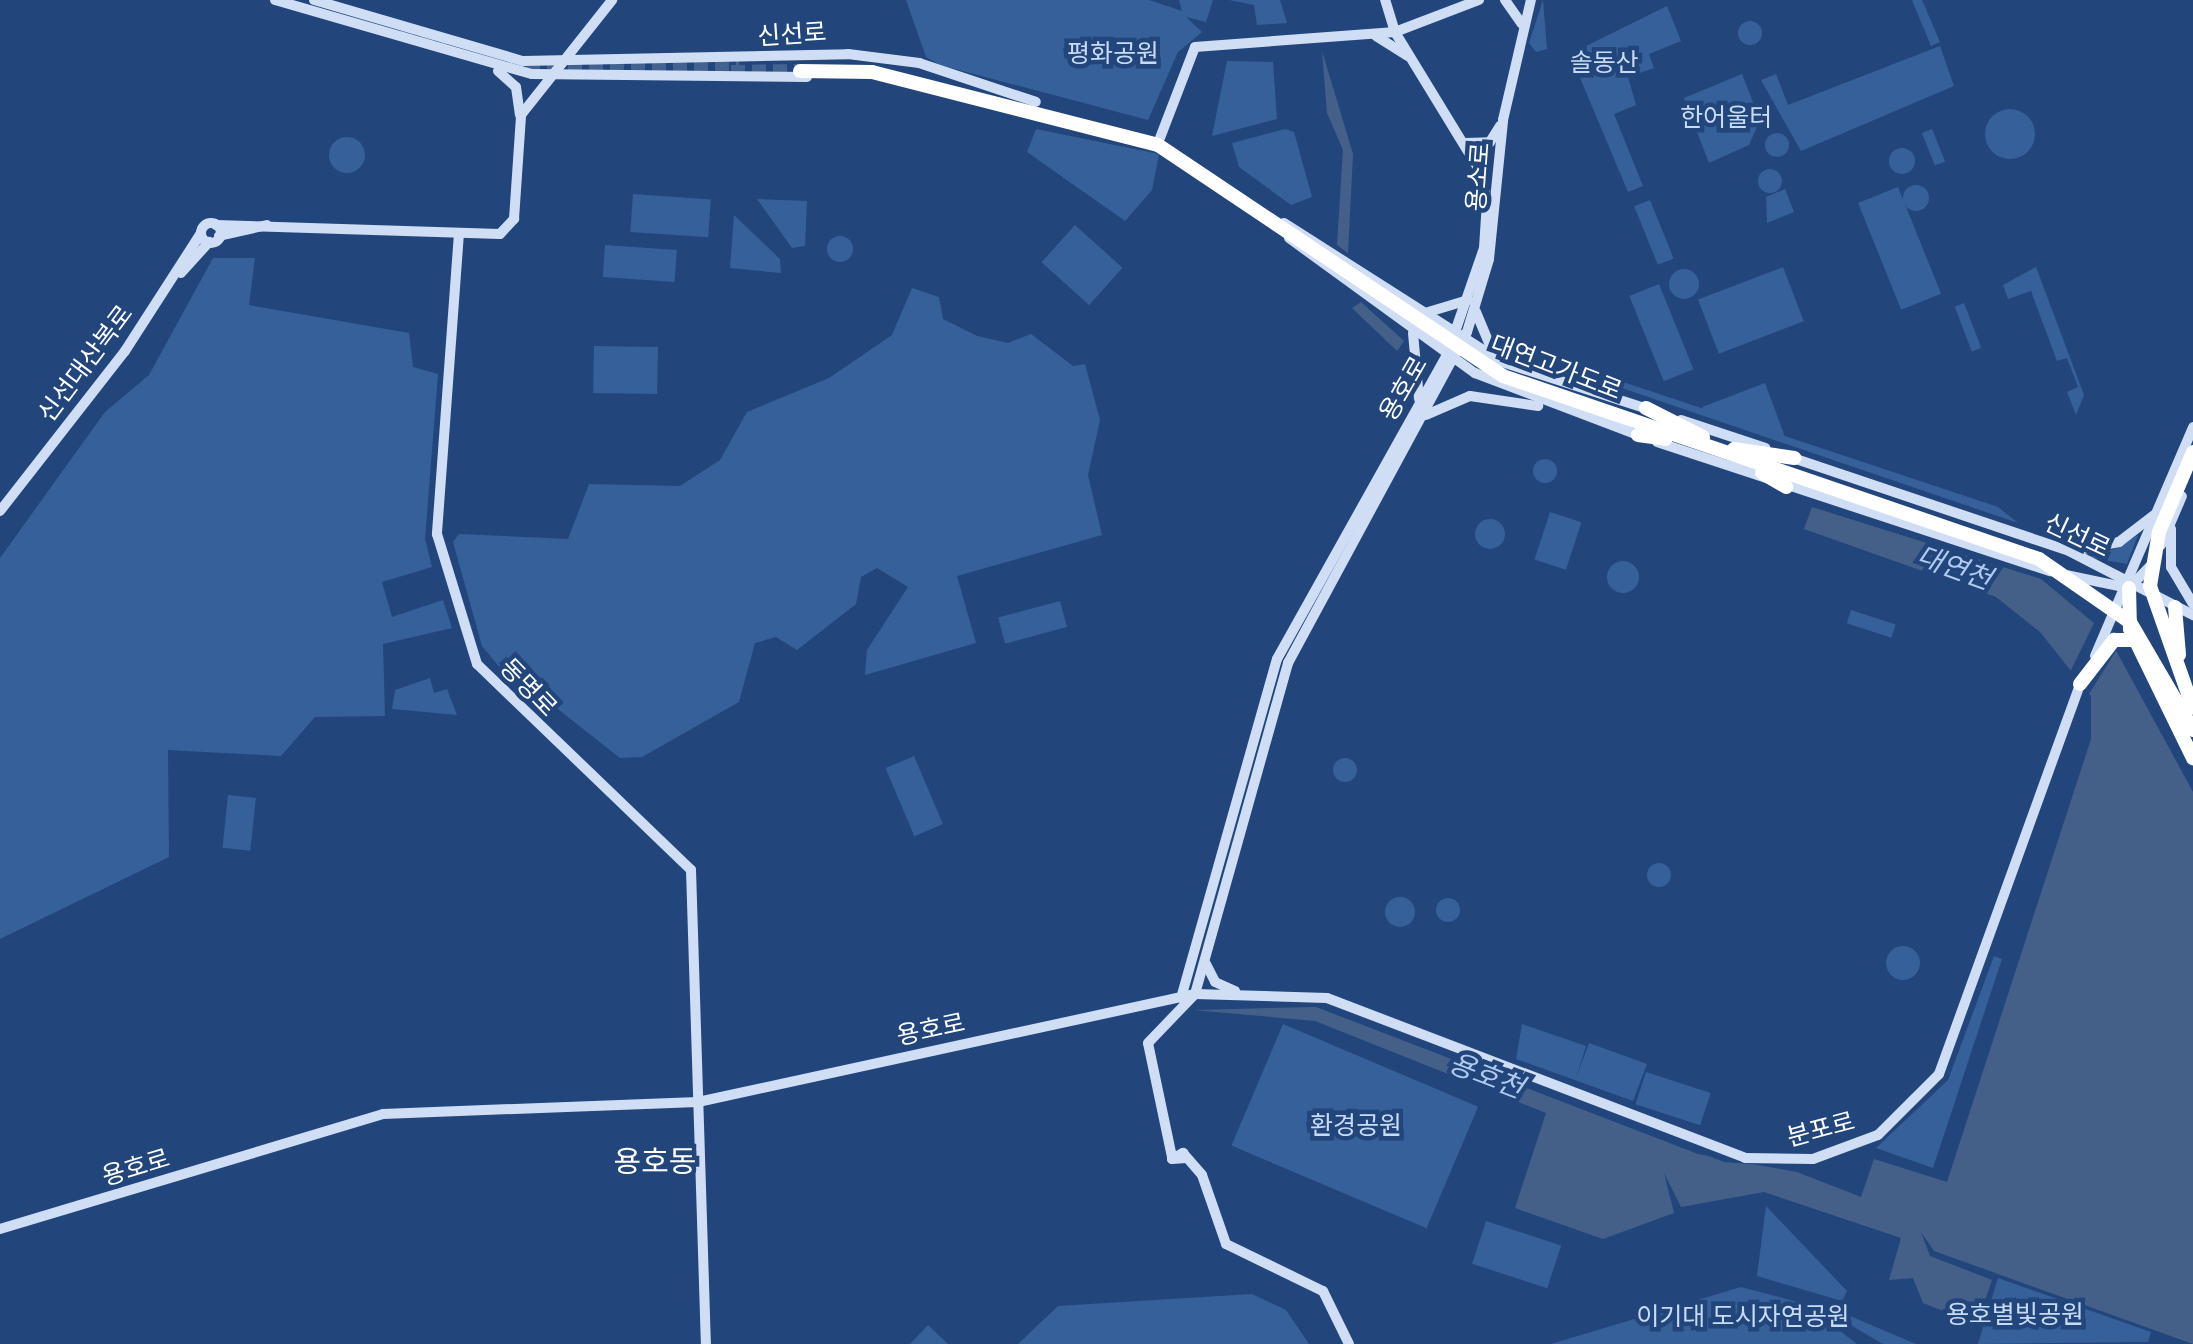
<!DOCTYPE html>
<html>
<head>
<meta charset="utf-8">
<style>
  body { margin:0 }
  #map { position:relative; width:2193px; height:1344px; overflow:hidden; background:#22467c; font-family:Poppins,"Noto Sans KR",sans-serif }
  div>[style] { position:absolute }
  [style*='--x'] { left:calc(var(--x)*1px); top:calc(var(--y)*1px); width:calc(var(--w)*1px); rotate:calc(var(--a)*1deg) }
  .green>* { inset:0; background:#35609a; transform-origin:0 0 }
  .round { border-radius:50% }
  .water>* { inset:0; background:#456088 }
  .pier>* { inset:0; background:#22467c }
  .highway-tunnel>* { height:14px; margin-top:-7px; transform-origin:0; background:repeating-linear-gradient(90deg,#436290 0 14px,transparent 0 21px) }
  .secondary>* { height:10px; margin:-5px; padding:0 5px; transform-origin:5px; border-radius:5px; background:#cfdef5 }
  .secondary>.ring { margin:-5px; padding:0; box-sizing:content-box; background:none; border:10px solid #cfdef5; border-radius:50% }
  .highway>* { height:14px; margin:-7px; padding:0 7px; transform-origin:7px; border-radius:7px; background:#fff }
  span { translate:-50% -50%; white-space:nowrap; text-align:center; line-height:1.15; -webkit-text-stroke:9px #22467c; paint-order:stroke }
  .street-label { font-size:25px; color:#fff }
  .park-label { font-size:25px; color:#c8dbf4 }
  .water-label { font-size:28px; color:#b0caed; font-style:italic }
  .quarter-label { font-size:30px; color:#fff }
</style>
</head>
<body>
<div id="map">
  <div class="green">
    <div style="clip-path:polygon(906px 0,1149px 0,1182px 11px,1179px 0,1213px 0,1206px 22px,1186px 17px,1202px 32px,1178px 52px,1148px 120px,940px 65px,926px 57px)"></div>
    <div style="clip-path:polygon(1229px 0,1280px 0,1287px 23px,1257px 25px,1254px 5px)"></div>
    <div style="clip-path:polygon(1543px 0,1547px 49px,1536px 52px,1529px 43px)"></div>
    <div style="clip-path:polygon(1912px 0,1922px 0,1940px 42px,1931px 46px)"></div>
    <div style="clip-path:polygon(1667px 6px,1681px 41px,1649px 54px,1654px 68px,1628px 77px,1636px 105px,1614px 114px,1643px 186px,1628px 192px,1570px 54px)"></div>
    <div class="round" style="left:1738px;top:21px;width:24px;height:24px"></div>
    <div style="clip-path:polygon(1940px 46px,1954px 86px,1801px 151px,1761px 80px,1776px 74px,1788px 105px)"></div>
    <div style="clip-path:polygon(1227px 61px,1273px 62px,1277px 119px,1212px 136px)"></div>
    <div style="clip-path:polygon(1742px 74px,1760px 120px,1749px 145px,1709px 163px,1684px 98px)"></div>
    <div class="round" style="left:1985px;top:109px;width:50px;height:50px"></div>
    <div style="clip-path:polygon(1036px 129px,1159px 154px,1152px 190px,1125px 221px,1027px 152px)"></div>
    <div style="clip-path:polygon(1285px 129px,1294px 132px,1312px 197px,1291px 205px,1239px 167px,1232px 143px)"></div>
    <div style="left:1932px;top:129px;width:35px;height:11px;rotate:68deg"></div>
    <div class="round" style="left:1765px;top:133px;width:24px;height:24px"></div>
    <div class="round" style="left:329px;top:137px;width:36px;height:36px"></div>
    <div class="round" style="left:1889px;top:148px;width:26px;height:26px"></div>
    <div class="round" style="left:1758px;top:169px;width:24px;height:24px"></div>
    <div class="round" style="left:1903px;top:185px;width:26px;height:26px"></div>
    <div style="left:1898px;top:187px;width:115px;height:43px;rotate:68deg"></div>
    <div style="clip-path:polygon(1785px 189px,1794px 212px,1767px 223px,1766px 197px)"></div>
    <div style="left:633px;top:194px;width:78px;height:38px;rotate:4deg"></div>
    <div style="clip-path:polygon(757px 199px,807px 201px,805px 246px,792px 248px)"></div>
    <div style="left:1650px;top:200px;width:63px;height:17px;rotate:68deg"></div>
    <div style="clip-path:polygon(734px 215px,780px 259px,781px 273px,730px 268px)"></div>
    <div style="left:1075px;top:225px;width:64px;height:50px;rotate:42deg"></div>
    <div class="round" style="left:827px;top:236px;width:26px;height:26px"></div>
    <div style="left:605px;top:245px;width:72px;height:32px;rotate:4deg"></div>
    <div style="clip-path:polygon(213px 258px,255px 258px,249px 305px,409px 333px,413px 367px,438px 374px,425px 539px,432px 567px,382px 582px,392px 617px,443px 600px,452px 628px,383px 644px,385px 716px,315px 717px,281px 756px,168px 750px,169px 857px,0 939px,0 558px,105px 412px,149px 375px)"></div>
    <div style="left:1783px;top:267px;width:58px;height:91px;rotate:69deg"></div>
    <div style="clip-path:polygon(2036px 267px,2084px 395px,2076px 415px,2067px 392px,2078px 387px,2067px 358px,2057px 361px,2031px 291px,2008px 299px,2003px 285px)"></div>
    <div class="round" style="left:1669px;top:269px;width:30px;height:30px"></div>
    <div style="left:1659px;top:284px;width:92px;height:32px;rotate:68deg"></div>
    <div style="clip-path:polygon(912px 288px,939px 297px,943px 319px,977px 336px,1008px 343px,1031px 334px,1073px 366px,1085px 364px,1100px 420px,1088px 475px,1102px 535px,957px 576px,976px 643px,865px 675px,867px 650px,908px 587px,877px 568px,861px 577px,856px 604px,797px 650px,776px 637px,755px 643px,739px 702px,642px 757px,620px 758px,554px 706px,535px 710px,482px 646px,453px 542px,459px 534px,568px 539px,589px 484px,680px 486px,720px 460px,747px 412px,829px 378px,892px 335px)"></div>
    <div style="left:1964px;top:303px;width:48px;height:10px;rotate:69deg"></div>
    <div style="left:594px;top:346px;width:64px;height:47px;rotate:1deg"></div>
    <div style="clip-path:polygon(1572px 365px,1998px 507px,2018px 523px,1575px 372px)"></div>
    <div style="clip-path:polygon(1765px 383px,1785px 437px,1704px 411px,1702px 407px)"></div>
    <div class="round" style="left:1533px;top:459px;width:24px;height:24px"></div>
    <div style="left:1550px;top:512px;width:33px;height:50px;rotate:18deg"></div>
    <div class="round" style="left:1475px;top:519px;width:30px;height:30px"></div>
    <div style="clip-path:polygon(2138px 535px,2127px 564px,2087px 557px,2115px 549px)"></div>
    <div class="round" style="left:1607px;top:561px;width:32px;height:32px"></div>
    <div style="left:1060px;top:601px;width:27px;height:64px;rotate:75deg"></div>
    <div style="left:1851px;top:610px;width:47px;height:14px;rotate:18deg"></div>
    <div style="clip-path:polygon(430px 678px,434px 693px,447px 689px,457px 715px,392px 709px,395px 690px)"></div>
    <div style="left:914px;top:756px;width:74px;height:31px;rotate:67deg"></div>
    <div class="round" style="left:1333px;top:758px;width:24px;height:24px"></div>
    <div style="left:228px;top:795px;width:28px;height:53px;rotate:6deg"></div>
    <div class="round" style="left:1647px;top:863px;width:24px;height:24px"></div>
    <div class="round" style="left:1385px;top:897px;width:30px;height:30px"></div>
    <div class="round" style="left:1436px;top:898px;width:24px;height:24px"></div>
    <div class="round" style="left:1886px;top:946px;width:34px;height:34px"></div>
    <div style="clip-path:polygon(1994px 956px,2002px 959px,1933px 1168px,1876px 1148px,1948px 1080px)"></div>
    <div style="left:1283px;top:1024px;width:212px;height:132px;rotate:23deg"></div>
    <div style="clip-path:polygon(1522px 1024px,1586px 1046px,1576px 1078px,1589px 1043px,1647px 1064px,1633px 1101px,1516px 1059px)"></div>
    <div style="left:1646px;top:1072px;width:68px;height:34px;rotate:18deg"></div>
    <div style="clip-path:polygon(1766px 1206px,1847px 1291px,1842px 1301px,1757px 1276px)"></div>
    <div style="left:1486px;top:1221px;width:79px;height:45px;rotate:18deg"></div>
    <div style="clip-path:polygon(1998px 1278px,2151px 1332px,2148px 1342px,1978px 1344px)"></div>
    <div style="clip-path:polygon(1741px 1287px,1805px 1304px,1857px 1344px,1551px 1344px)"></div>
    <div style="clip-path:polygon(1252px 1294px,1286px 1310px,1309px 1344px,1018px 1344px,1058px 1306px)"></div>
    <div style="clip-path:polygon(1832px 1314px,1850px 1316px,1916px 1344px,1883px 1344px)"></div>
    <div style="clip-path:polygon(928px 1325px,948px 1344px,910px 1344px)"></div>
  </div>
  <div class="water">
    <div style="clip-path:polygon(1322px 51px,1353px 154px,1348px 253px,1337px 245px,1343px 150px,1327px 113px)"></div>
    <div style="clip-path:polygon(1361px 302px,1404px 341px,1397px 351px,1352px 308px)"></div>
    <div style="clip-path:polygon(1812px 507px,2041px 579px,2107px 634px,2193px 792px,2193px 1344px,1934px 1251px,1921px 1232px,1930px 1256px,1992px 1280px,1977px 1324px,1923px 1303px,1913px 1278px,1889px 1280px,1901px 1238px,1764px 1192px,1681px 1207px,1664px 1173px,1674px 1213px,1603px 1239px,1515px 1208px,1546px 1113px,1315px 1021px,1193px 1010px,1316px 1007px,1698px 1154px,1797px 1172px,1861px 1197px,1874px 1159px,1947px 1182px,2091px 739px,2091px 696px,2040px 632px,1996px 597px,1804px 529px)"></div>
  </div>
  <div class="pier">
    <div style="clip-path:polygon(2096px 619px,2119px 646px,2089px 694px,2070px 672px)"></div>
    <div style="clip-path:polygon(1196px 1000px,1317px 1002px,1700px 1149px,1791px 1167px,1724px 1162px,1316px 1005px)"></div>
  </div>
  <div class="highway-tunnel">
    <div style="--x:401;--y:30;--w:48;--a:18.1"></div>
    <div style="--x:526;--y:64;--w:213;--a:0.5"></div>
    <div style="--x:731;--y:72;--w:69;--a:-0.8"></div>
  </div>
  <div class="secondary">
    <div style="--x:275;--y:0;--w:267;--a:16.1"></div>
    <div style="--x:532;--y:74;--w:275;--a:0.6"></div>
    <div style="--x:314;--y:0;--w:218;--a:16.3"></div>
    <div style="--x:523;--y:61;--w:325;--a:-1.2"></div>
    <div style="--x:848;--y:54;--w:72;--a:7.2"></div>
    <div style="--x:919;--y:63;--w:123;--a:18.4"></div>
    <div style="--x:1505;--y:0;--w:29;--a:55"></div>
    <div style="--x:1376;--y:36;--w:38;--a:32"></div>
    <div style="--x:498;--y:71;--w:24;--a:42"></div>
    <div style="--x:516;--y:87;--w:28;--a:82"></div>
    <div style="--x:1160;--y:138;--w:97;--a:-69"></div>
    <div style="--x:1195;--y:47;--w:201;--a:-4.3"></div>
    <div style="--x:1395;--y:32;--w:90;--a:-20.9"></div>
    <div style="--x:1466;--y:143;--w:24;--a:-2"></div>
    <div style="--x:1490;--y:142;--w:19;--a:-58"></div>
    <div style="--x:1284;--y:223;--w:259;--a:32.5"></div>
    <div style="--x:1502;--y:362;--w:157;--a:17.9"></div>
    <div class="ring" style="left:201px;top:223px;width:10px;height:10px"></div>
    <div style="--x:216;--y:225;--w:284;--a:1.8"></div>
    <div style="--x:500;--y:234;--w:21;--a:-47"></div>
    <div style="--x:514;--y:219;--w:104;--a:-86.1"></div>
    <div style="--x:521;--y:115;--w:147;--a:-51.6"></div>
    <div style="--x:459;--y:233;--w:302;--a:94.2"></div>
    <div style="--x:437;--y:534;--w:136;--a:72.9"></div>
    <div style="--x:477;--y:664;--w:297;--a:43.9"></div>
    <div style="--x:691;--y:870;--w:474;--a:88.2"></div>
    <div style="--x:219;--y:236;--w:49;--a:-12.9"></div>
    <div style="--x:1289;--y:238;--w:230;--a:36"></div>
    <div style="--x:1475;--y:373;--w:178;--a:20.8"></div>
    <div style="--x:181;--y:273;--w:42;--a:-47.9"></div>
    <div style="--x:1476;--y:312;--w:47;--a:67.3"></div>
    <div style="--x:1425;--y:313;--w:45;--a:-16.8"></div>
    <div style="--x:1413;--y:333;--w:66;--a:84.8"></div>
    <div style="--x:1426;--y:415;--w:48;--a:-23.4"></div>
    <div style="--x:1470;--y:396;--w:69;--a:8.4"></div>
    <div style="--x:1681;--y:420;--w:89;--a:18.4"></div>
    <div style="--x:1657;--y:442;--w:414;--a:18.2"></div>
    <div style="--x:1790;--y:457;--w:294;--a:18.6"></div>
    <div style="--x:2069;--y:551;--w:140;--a:27.3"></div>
    <div style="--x:0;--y:511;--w:203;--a:-52"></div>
    <div style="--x:125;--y:351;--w:140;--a:-57.2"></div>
    <div style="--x:2171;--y:529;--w:38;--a:90"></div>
    <div style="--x:2171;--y:567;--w:43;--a:59.3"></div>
    <div style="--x:2161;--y:545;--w:53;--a:-66.8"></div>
    <div style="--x:2072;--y:551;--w:48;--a:-10.8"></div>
    <div style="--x:2119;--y:542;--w:44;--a:-37.6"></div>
    <div style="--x:2066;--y:575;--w:53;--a:11.9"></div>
    <div style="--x:2129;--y:588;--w:32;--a:-46"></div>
    <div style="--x:2095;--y:656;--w:249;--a:-66.8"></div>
    <div style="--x:1206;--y:964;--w:20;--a:63"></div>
    <div style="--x:1215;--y:982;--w:22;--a:24"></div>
    <div style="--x:1181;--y:998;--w:352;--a:-74.2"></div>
    <div style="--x:1277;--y:659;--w:348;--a:-60.8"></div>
    <div style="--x:1447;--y:355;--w:113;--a:-70.9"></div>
    <div style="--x:1484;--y:248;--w:47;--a:-86.3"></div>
    <div style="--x:1487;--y:201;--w:34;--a:-105"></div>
    <div style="--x:1478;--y:168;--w:159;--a:-121.4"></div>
    <div style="--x:1395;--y:32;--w:34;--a:-107"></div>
    <div style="--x:1172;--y:1157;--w:116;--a:-101.9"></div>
    <div style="--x:1148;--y:1043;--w:68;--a:-46.2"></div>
    <div style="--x:1195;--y:994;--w:344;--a:-74.3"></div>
    <div style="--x:1288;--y:663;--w:376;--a:-61.6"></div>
    <div style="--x:1467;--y:332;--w:76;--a:-73.2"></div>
    <div style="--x:1489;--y:259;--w:140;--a:-84.2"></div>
    <div style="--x:1503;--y:120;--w:123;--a:-76.9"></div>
    <div style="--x:1186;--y:1158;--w:14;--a:176"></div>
    <div style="--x:1172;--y:1159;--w:13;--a:-29"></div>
    <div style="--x:1183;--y:1153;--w:29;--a:49"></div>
    <div style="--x:1202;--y:1175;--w:73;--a:70.8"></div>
    <div style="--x:1226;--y:1244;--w:108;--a:25.9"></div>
    <div style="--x:1323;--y:1291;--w:59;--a:63.9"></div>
    <div style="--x:0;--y:1229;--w:400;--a:-16.7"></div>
    <div style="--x:383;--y:1114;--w:315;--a:-2.2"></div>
    <div style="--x:698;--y:1102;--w:509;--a:-12.26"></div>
    <div style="--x:1195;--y:994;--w:132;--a:1.7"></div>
    <div style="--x:1327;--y:998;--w:448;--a:20.9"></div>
    <div style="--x:1745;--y:1158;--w:68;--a:0.8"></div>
    <div style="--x:1813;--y:1159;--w:69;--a:-20.3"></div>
    <div style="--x:1878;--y:1135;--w:86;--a:-45"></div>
    <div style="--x:1939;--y:1074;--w:420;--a:-70.1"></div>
  </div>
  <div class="highway">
    <div style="--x:800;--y:71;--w:72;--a:0.8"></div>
    <div style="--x:872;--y:72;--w:295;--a:14.3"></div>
    <div style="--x:1158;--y:145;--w:415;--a:33.8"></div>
    <div style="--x:1503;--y:376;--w:566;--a:18.85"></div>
    <div style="--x:2039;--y:559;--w:111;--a:34.7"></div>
    <div style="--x:2130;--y:622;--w:125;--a:59.7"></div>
    <div style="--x:1646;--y:408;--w:64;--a:27"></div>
    <div style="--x:1638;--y:435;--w:28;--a:8"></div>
    <div style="--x:1734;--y:449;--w:61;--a:8.5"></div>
    <div style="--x:2193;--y:452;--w:87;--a:113"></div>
    <div style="--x:2159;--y:532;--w:55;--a:99.5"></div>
    <div style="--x:2150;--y:586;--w:129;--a:70.6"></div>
    <div style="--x:1762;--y:473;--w:28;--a:30"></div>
    <div style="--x:2129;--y:588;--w:41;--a:88.6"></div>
    <div style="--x:2130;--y:629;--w:144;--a:64"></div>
    <div style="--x:2175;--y:607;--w:48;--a:85.2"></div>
    <div style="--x:2080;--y:684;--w:56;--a:-52.3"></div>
    <div style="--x:2114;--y:640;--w:20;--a:0"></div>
  </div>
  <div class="street-label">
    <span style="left:792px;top:35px;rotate:-4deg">신선로</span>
    <span style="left:1479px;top:177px;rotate:-86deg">용소로</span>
    <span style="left:86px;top:364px;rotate:-53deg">신선대산복로</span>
    <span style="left:1556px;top:368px;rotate:21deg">대연고가도로</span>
    <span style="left:1404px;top:389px;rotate:-60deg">용호로</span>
    <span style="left:2077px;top:536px;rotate:25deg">신선로</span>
    <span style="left:528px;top:688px;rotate:46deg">동명로</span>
    <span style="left:931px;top:1030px;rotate:-12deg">용호로</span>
    <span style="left:1821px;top:1130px;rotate:-15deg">분포로</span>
    <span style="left:136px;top:1168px;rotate:-17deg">용호로</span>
  </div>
  <div class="park-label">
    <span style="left:1113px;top:54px">평화공원</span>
    <span style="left:1604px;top:63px">솔동산</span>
    <span style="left:1726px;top:118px">한어울터</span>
    <span style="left:1356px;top:1126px">환경공원</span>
    <span style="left:2015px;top:1315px">용호별빛공원</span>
    <span style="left:1743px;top:1317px">이기대 도시자연공원</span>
  </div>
  <div class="water-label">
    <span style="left:1954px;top:568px;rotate:20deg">대연천</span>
    <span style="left:1486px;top:1076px;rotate:21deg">용호천</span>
  </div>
  <div class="quarter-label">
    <span style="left:655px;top:1162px">용호동</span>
  </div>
</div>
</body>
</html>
